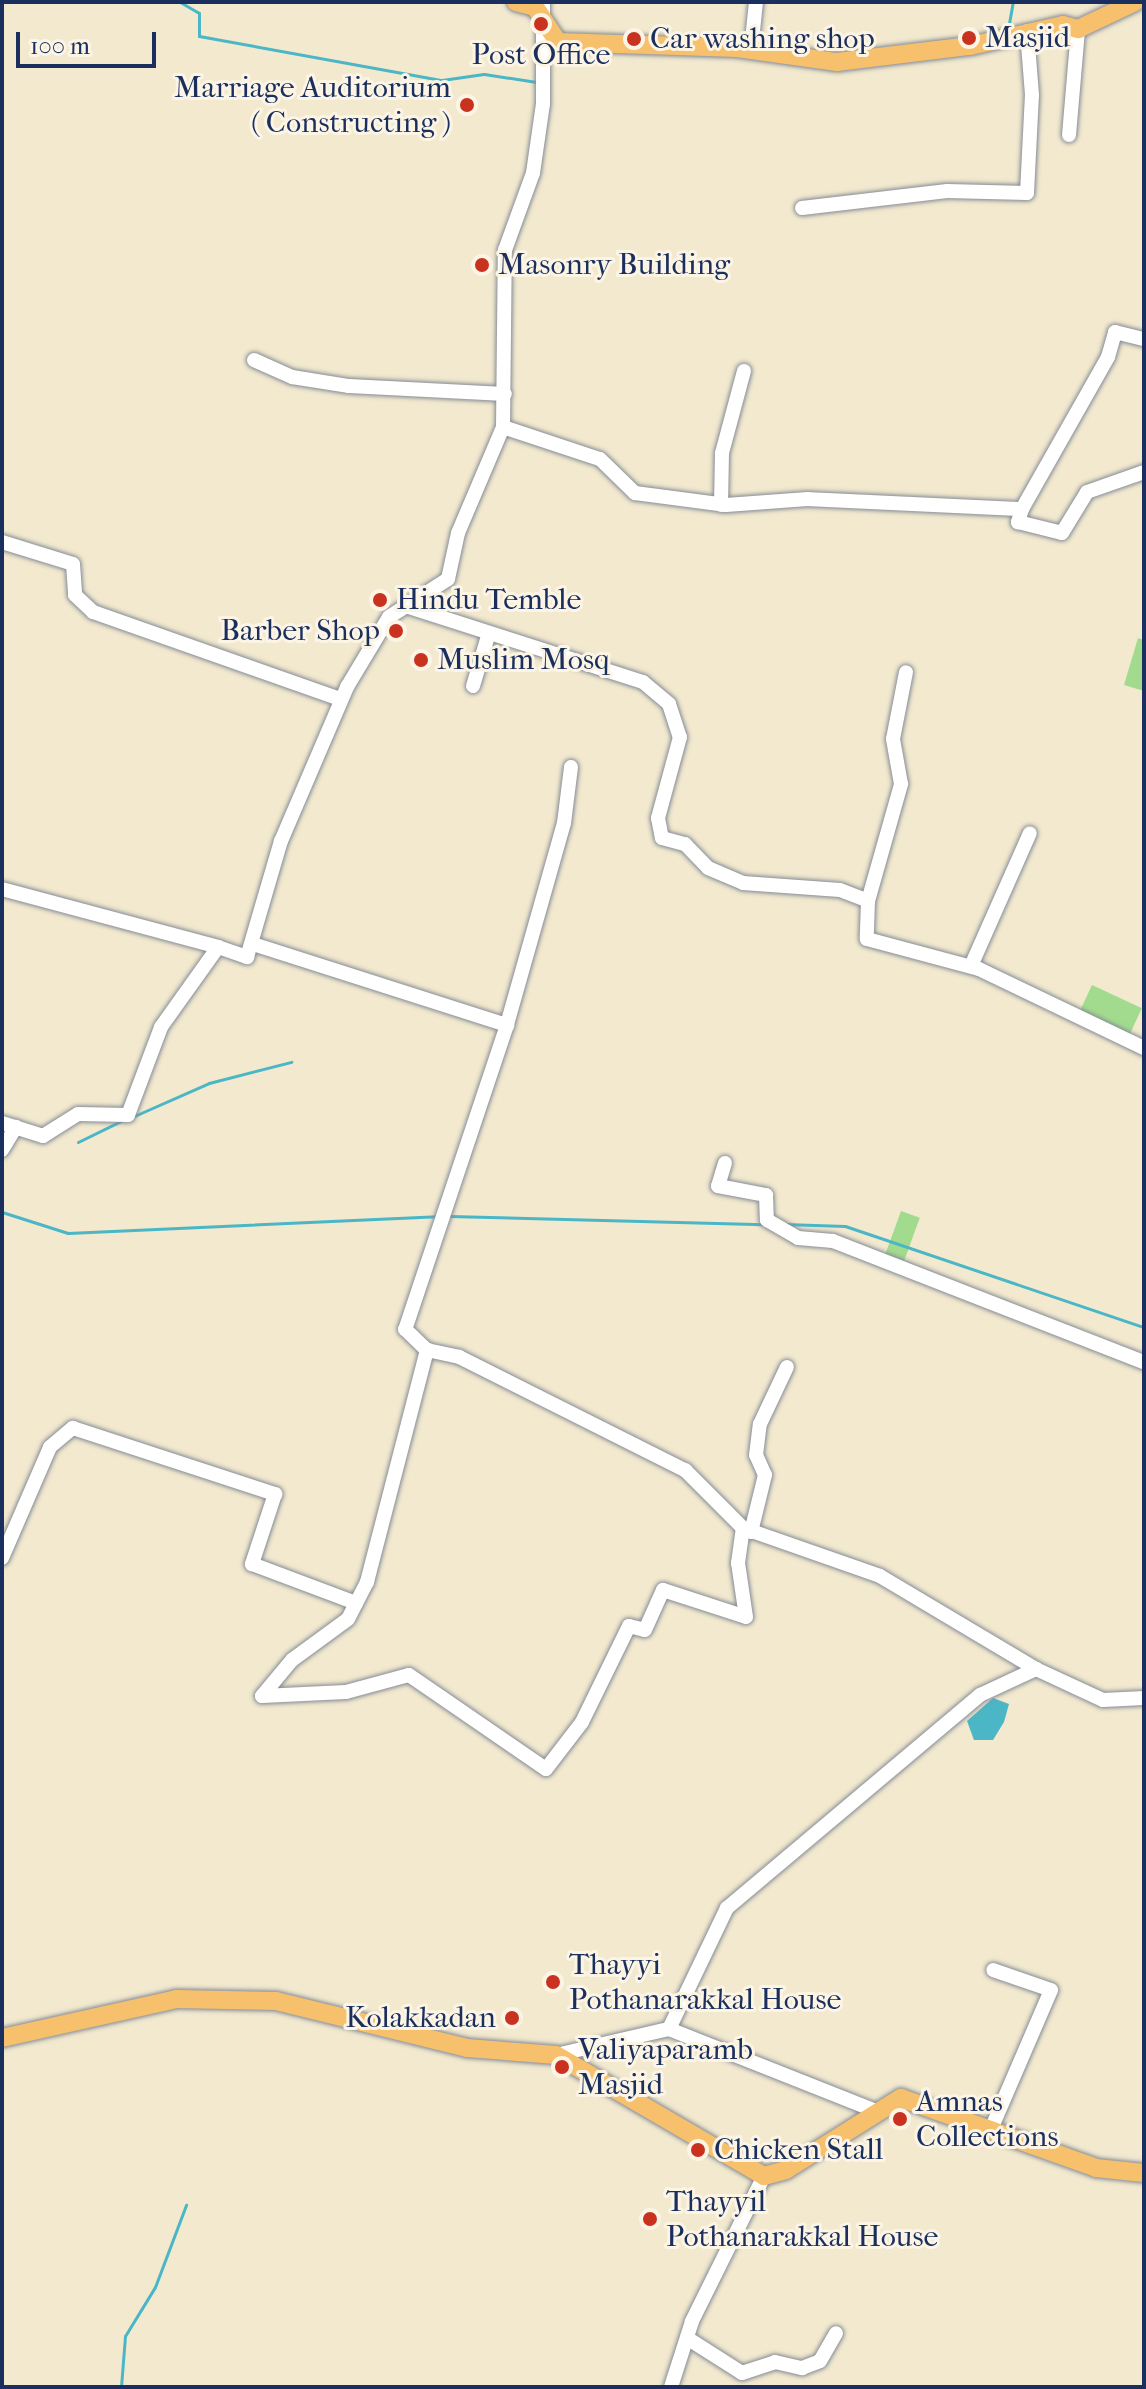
<!DOCTYPE html>
<html>
<head>
<meta charset="utf-8">
<style>
  body { margin:0 }
  #map { position:relative; width:1146px; height:2389px; overflow:hidden; background:#f2e9cf; font-family:"IM FELL French Canon",serif }
  div>[style] { position:absolute }
  [style*='--x'] { left:calc(var(--x)*1px); top:calc(var(--y)*1px); width:calc(var(--w)*1px); rotate:calc(var(--a)*1deg) }
  .green>* { inset:0; background:#a2db8d; transform-origin:0 0 }
  .water>* { inset:0; background:#4ab6c6 }
  .stream>* { height:3px; margin:-1.5px; padding:0 1.5px; transform-origin:1.5px; border-radius:1.5px; background:#4ab6c6 }
  .roads { filter:drop-shadow(0 0 2px #868c96) drop-shadow(0 0 2px #868c96) }
  .minor>* { height:14px; margin:-7px; padding:0 7px; transform-origin:7px; border-radius:7px; background:#fff }
  .major>* { height:18px; margin:-9px; padding:0 9px; transform-origin:9px; border-radius:9px; background:#f7c06c }
  .dots>* { width:22px; height:22px; translate:-50% -50%; box-sizing:border-box; border:4px solid #fcf5e5; border-radius:50% }
  span { translate:-50% -50%; white-space:nowrap; text-align:center; line-height:1.15; -webkit-text-stroke:6px #fcf5e5; paint-order:stroke }
  .poi-label { font-size:30px; color:#1b2f5e }
  .left { translate:0 -50%; text-align:left }
  .right { translate:-100% -50%; text-align:right }
  .frame { position:absolute; inset:0; border:4px solid #1b2f5e; pointer-events:none }
  .scale { position:absolute; left:16px; top:32px; width:140px; height:36px; box-sizing:border-box; border:4px solid #1b2f5e; border-top:0; padding-left:10px; font-size:24px; line-height:28px; white-space:nowrap; color:#1b2f5e; -webkit-text-stroke:6px #fcf5e5; paint-order:stroke }
</style>
</head>
<body>
<div id="map">
  <div class="green">
    <div style="clip-path:polygon(1138px 638px,1144px 640px,1144px 691px,1124px 685px)"></div>
    <div style="left:1092px;top:985px;width:55px;height:33px;rotate:25deg"></div>
    <div style="left:901px;top:1211px;width:20px;height:46px;rotate:20deg"></div>
  </div>
  <div class="water">
    <div style="clip-path:polygon(993px 1698px,1009px 1704px,1004px 1722px,993px 1740px,974px 1740px,967px 1721px)"></div>
  </div>
  <div class="stream">
    <div style="--x:180;--y:2;--w:22;--a:30"></div>
    <div style="--x:199;--y:13;--w:23;--a:90"></div>
    <div style="--x:199;--y:36;--w:247;--a:10.3"></div>
    <div style="--x:442;--y:80;--w:42;--a:-8.1"></div>
    <div style="--x:484;--y:74;--w:53;--a:8.7"></div>
    <div style="--x:1008;--y:29;--w:27;--a:-80"></div>
    <div style="--x:132;--y:1117;--w:84;--a:-23.8"></div>
    <div style="--x:209;--y:1083;--w:85;--a:-14.4"></div>
    <div style="--x:78;--y:1142;--w:48;--a:-26"></div>
    <div style="--x:2;--y:1212;--w:69;--a:17.7"></div>
    <div style="--x:68;--y:1233;--w:369;--a:-2.6"></div>
    <div style="--x:449;--y:1216;--w:316;--a:1.5"></div>
    <div style="--x:784;--y:1224;--w:61;--a:1.9"></div>
    <div style="--x:845;--y:1226;--w:316;--a:18.7"></div>
    <div style="--x:121;--y:2387;--w:51;--a:-85.5"></div>
    <div style="--x:125;--y:2336;--w:57;--a:-58.5"></div>
    <div style="--x:155;--y:2287;--w:88;--a:-69.3"></div>
  </div>
  <div class="roads">
    <div class="minor">
      <div style="--x:751;--y:50;--w:48;--a:-84.1"></div>
      <div style="--x:1069;--y:135;--w:106;--a:-85.1"></div>
      <div style="--x:802;--y:208;--w:146;--a:-6.7"></div>
      <div style="--x:947;--y:191;--w:80;--a:1.4"></div>
      <div style="--x:1027;--y:193;--w:98;--a:-87.1"></div>
      <div style="--x:1032;--y:95;--w:64;--a:-94.5"></div>
      <div style="--x:254;--y:360;--w:42;--a:24.1"></div>
      <div style="--x:292;--y:377;--w:58;--a:9"></div>
      <div style="--x:349;--y:386;--w:156;--a:2.9"></div>
      <div style="--x:503;--y:427;--w:102;--a:18.3"></div>
      <div style="--x:600;--y:459;--w:49;--a:44.2"></div>
      <div style="--x:635;--y:493;--w:92;--a:7.5"></div>
      <div style="--x:726;--y:505;--w:82;--a:-4.2"></div>
      <div style="--x:808;--y:499;--w:214;--a:2.7"></div>
      <div style="--x:1022;--y:509;--w:175;--a:-60.5"></div>
      <div style="--x:1108;--y:357;--w:26;--a:-74"></div>
      <div style="--x:1115;--y:332;--w:30;--a:14"></div>
      <div style="--x:721;--y:505;--w:52;--a:-88.9"></div>
      <div style="--x:722;--y:453;--w:85;--a:-75"></div>
      <div style="--x:1022;--y:509;--w:14;--a:107"></div>
      <div style="--x:1018;--y:522;--w:45;--a:14"></div>
      <div style="--x:1062;--y:533;--w:48;--a:-58.6"></div>
      <div style="--x:1087;--y:492;--w:60;--a:-19.3"></div>
      <div style="--x:2;--y:542;--w:74;--a:17.2"></div>
      <div style="--x:73;--y:564;--w:31;--a:86"></div>
      <div style="--x:75;--y:595;--w:25;--a:43"></div>
      <div style="--x:93;--y:612;--w:262;--a:19.4"></div>
      <div style="--x:409;--y:607;--w:246;--a:17.8"></div>
      <div style="--x:643;--y:682;--w:34;--a:40"></div>
      <div style="--x:669;--y:704;--w:35;--a:72"></div>
      <div style="--x:680;--y:737;--w:84;--a:105.2"></div>
      <div style="--x:658;--y:818;--w:20;--a:79"></div>
      <div style="--x:662;--y:838;--w:24;--a:15"></div>
      <div style="--x:685;--y:844;--w:33;--a:46"></div>
      <div style="--x:708;--y:868;--w:38;--a:23"></div>
      <div style="--x:743;--y:883;--w:97;--a:4.1"></div>
      <div style="--x:840;--y:890;--w:30;--a:21"></div>
      <div style="--x:868;--y:901;--w:38;--a:92"></div>
      <div style="--x:867;--y:939;--w:116;--a:15"></div>
      <div style="--x:979;--y:969;--w:183;--a:25.6"></div>
      <div style="--x:473;--y:686;--w:52;--a:-73.3"></div>
      <div style="--x:571;--y:767;--w:56;--a:97.1"></div>
      <div style="--x:564;--y:823;--w:210;--a:105.8"></div>
      <div style="--x:507;--y:1025;--w:321;--a:108.5"></div>
      <div style="--x:405;--y:1329;--w:30;--a:44"></div>
      <div style="--x:427;--y:1350;--w:33;--a:12"></div>
      <div style="--x:459;--y:1357;--w:253;--a:26.6"></div>
      <div style="--x:685;--y:1470;--w:82;--a:45"></div>
      <div style="--x:743;--y:1528;--w:145;--a:19.3"></div>
      <div style="--x:880;--y:1576;--w:182;--a:30.8"></div>
      <div style="--x:2;--y:889;--w:224;--a:15"></div>
      <div style="--x:868;--y:901;--w:122;--a:-74.2"></div>
      <div style="--x:901;--y:784;--w:46;--a:-100.1"></div>
      <div style="--x:893;--y:739;--w:68;--a:-79"></div>
      <div style="--x:253;--y:944;--w:267;--a:17.7"></div>
      <div style="--x:971;--y:966;--w:145;--a:-66.1"></div>
      <div style="--x:2;--y:1123;--w:43;--a:17.6"></div>
      <div style="--x:43;--y:1136;--w:41;--a:-32.2"></div>
      <div style="--x:78;--y:1114;--w:50;--a:1.1"></div>
      <div style="--x:128;--y:1115;--w:94;--a:-69.4"></div>
      <div style="--x:161;--y:1027;--w:98;--a:-54.5"></div>
      <div style="--x:218;--y:947;--w:31;--a:19"></div>
      <div style="--x:247;--y:957;--w:121;--a:-73.7"></div>
      <div style="--x:281;--y:841;--w:168;--a:-66.8"></div>
      <div style="--x:347;--y:687;--w:82;--a:-59"></div>
      <div style="--x:389;--y:617;--w:70;--a:-32.8"></div>
      <div style="--x:448;--y:579;--w:47;--a:-77.7"></div>
      <div style="--x:458;--y:533;--w:115;--a:-67"></div>
      <div style="--x:503;--y:427;--w:177;--a:-89.4"></div>
      <div style="--x:505;--y:250;--w:82;--a:-70"></div>
      <div style="--x:533;--y:173;--w:70;--a:-81.8"></div>
      <div style="--x:543;--y:104;--w:102;--a:-90"></div>
      <div style="--x:2;--y:1150;--w:27;--a:-59"></div>
      <div style="--x:725;--y:1163;--w:24;--a:107"></div>
      <div style="--x:718;--y:1186;--w:49;--a:10.6"></div>
      <div style="--x:766;--y:1195;--w:25;--a:88"></div>
      <div style="--x:767;--y:1220;--w:36;--a:30"></div>
      <div style="--x:798;--y:1238;--w:35;--a:5"></div>
      <div style="--x:833;--y:1241;--w:334;--a:21.3"></div>
      <div style="--x:751;--y:1532;--w:59;--a:-76.2"></div>
      <div style="--x:765;--y:1475;--w:22;--a:-114"></div>
      <div style="--x:756;--y:1455;--w:31;--a:-83"></div>
      <div style="--x:760;--y:1424;--w:63;--a:-64.7"></div>
      <div style="--x:2;--y:1558;--w:121;--a:-66.6"></div>
      <div style="--x:50;--y:1447;--w:30;--a:-40"></div>
      <div style="--x:73;--y:1428;--w:213;--a:18.1"></div>
      <div style="--x:275;--y:1494;--w:74;--a:108.2"></div>
      <div style="--x:252;--y:1564;--w:111;--a:20.6"></div>
      <div style="--x:262;--y:1696;--w:84;--a:-2.7"></div>
      <div style="--x:346;--y:1692;--w:65;--a:-15.1"></div>
      <div style="--x:409;--y:1675;--w:166;--a:34.5"></div>
      <div style="--x:546;--y:1769;--w:59;--a:-52.5"></div>
      <div style="--x:582;--y:1722;--w:107;--a:-63.9"></div>
      <div style="--x:629;--y:1626;--w:16;--a:14"></div>
      <div style="--x:645;--y:1630;--w:44;--a:-65.8"></div>
      <div style="--x:663;--y:1590;--w:87;--a:18"></div>
      <div style="--x:746;--y:1617;--w:55;--a:-98.4"></div>
      <div style="--x:738;--y:1563;--w:35;--a:-82"></div>
      <div style="--x:262;--y:1696;--w:47;--a:-50.2"></div>
      <div style="--x:292;--y:1660;--w:69;--a:-36.2"></div>
      <div style="--x:348;--y:1619;--w:42;--a:-62.8"></div>
      <div style="--x:367;--y:1582;--w:240;--a:-75.5"></div>
      <div style="--x:669;--y:2029;--w:226;--a:21.6"></div>
      <div style="--x:556;--y:2055;--w:116;--a:-13"></div>
      <div style="--x:669;--y:2029;--w:134;--a:-64.4"></div>
      <div style="--x:727;--y:1908;--w:331;--a:-40.1"></div>
      <div style="--x:980;--y:1695;--w:62;--a:-24.9"></div>
      <div style="--x:1036;--y:1669;--w:74;--a:24.8"></div>
      <div style="--x:1103;--y:1700;--w:41;--a:-2.8"></div>
      <div style="--x:992;--y:2127;--w:149;--a:-66.7"></div>
      <div style="--x:1051;--y:1990;--w:61;--a:-161"></div>
      <div style="--x:687;--y:2338;--w:65;--a:32.5"></div>
      <div style="--x:742;--y:2373;--w:35;--a:-18"></div>
      <div style="--x:775;--y:2362;--w:28;--a:13"></div>
      <div style="--x:802;--y:2368;--w:19;--a:-21"></div>
      <div style="--x:820;--y:2361;--w:32;--a:-60"></div>
      <div style="--x:671;--y:2387;--w:69;--a:-72.3"></div>
      <div style="--x:692;--y:2321;--w:162;--a:-63.6"></div>
    </div>
    <div class="major">
      <div style="--x:516;--y:2;--w:20;--a:15"></div>
      <div style="--x:535;--y:7;--w:42;--a:56.7"></div>
      <div style="--x:558;--y:42;--w:179;--a:1.9"></div>
      <div style="--x:737;--y:48;--w:101;--a:8"></div>
      <div style="--x:837;--y:62;--w:134;--a:-6.9"></div>
      <div style="--x:970;--y:46;--w:95;--a:-12.7"></div>
      <div style="--x:1063;--y:25;--w:16;--a:15"></div>
      <div style="--x:1078;--y:29;--w:63;--a:-25.3"></div>
      <div style="--x:2;--y:2038;--w:178;--a:-12.6"></div>
      <div style="--x:176;--y:1999;--w:100;--a:1.1"></div>
      <div style="--x:276;--y:2001;--w:197;--a:13.8"></div>
      <div style="--x:467;--y:2048;--w:89;--a:4.5"></div>
      <div style="--x:556;--y:2055;--w:241;--a:30.2"></div>
      <div style="--x:764;--y:2176;--w:23;--a:-15"></div>
      <div style="--x:786;--y:2170;--w:136;--a:-32.1"></div>
      <div style="--x:901;--y:2098;--w:207;--a:19.7"></div>
      <div style="--x:1096;--y:2168;--w:48;--a:5.9"></div>
    </div>
  </div>
  <div class="dots">
    <div style="left:541px;top:24px;background:#c8321e"></div>
    <div style="left:969px;top:38px;background:#c8321e"></div>
    <div style="left:634px;top:39px;background:#c8321e"></div>
    <div style="left:467px;top:105px;background:#c8321e"></div>
    <div style="left:482px;top:265px;background:#c8321e"></div>
    <div style="left:380px;top:600px;background:#c8321e"></div>
    <div style="left:396px;top:631px;background:#c8321e"></div>
    <div style="left:421px;top:660px;background:#c8321e"></div>
    <div style="left:553px;top:1982px;background:#c8321e"></div>
    <div style="left:512px;top:2018px;background:#c8321e"></div>
    <div style="left:562px;top:2067px;background:#c8321e"></div>
    <div style="left:900px;top:2119px;background:#c8321e"></div>
    <div style="left:698px;top:2150px;background:#c8321e"></div>
    <div style="left:650px;top:2219px;background:#c8321e"></div>
  </div>
  <div class="poi-label">
    <span class="left" style="left:985px;top:38px">Masjid</span>
    <span class="left" style="left:650px;top:39px">Car washing shop</span>
    <span style="left:541px;top:55px">Post Office</span>
    <span class="right" style="left:451px;top:105px">Marriage Auditorium<br>( Constructing )</span>
    <span class="left" style="left:498px;top:265px">Masonry Building</span>
    <span class="left" style="left:396px;top:600px">Hindu Temble</span>
    <span class="right" style="left:380px;top:631px">Barber Shop</span>
    <span class="left" style="left:437px;top:660px">Muslim Mosq</span>
    <span class="left" style="left:569px;top:1982px">Thayyi<br>Pothanarakkal House</span>
    <span class="right" style="left:496px;top:2018px">Kolakkadan</span>
    <span class="left" style="left:578px;top:2067px">Valiyaparamb<br>Masjid</span>
    <span class="left" style="left:916px;top:2119px">Amnas<br>Collections</span>
    <span class="left" style="left:714px;top:2150px">Chicken Stall</span>
    <span class="left" style="left:666px;top:2219px">Thayyil<br>Pothanarakkal House</span>
  </div>
  <div class="frame"></div>
  <div class="scale">100 m</div>
</div>
</body>
</html>
